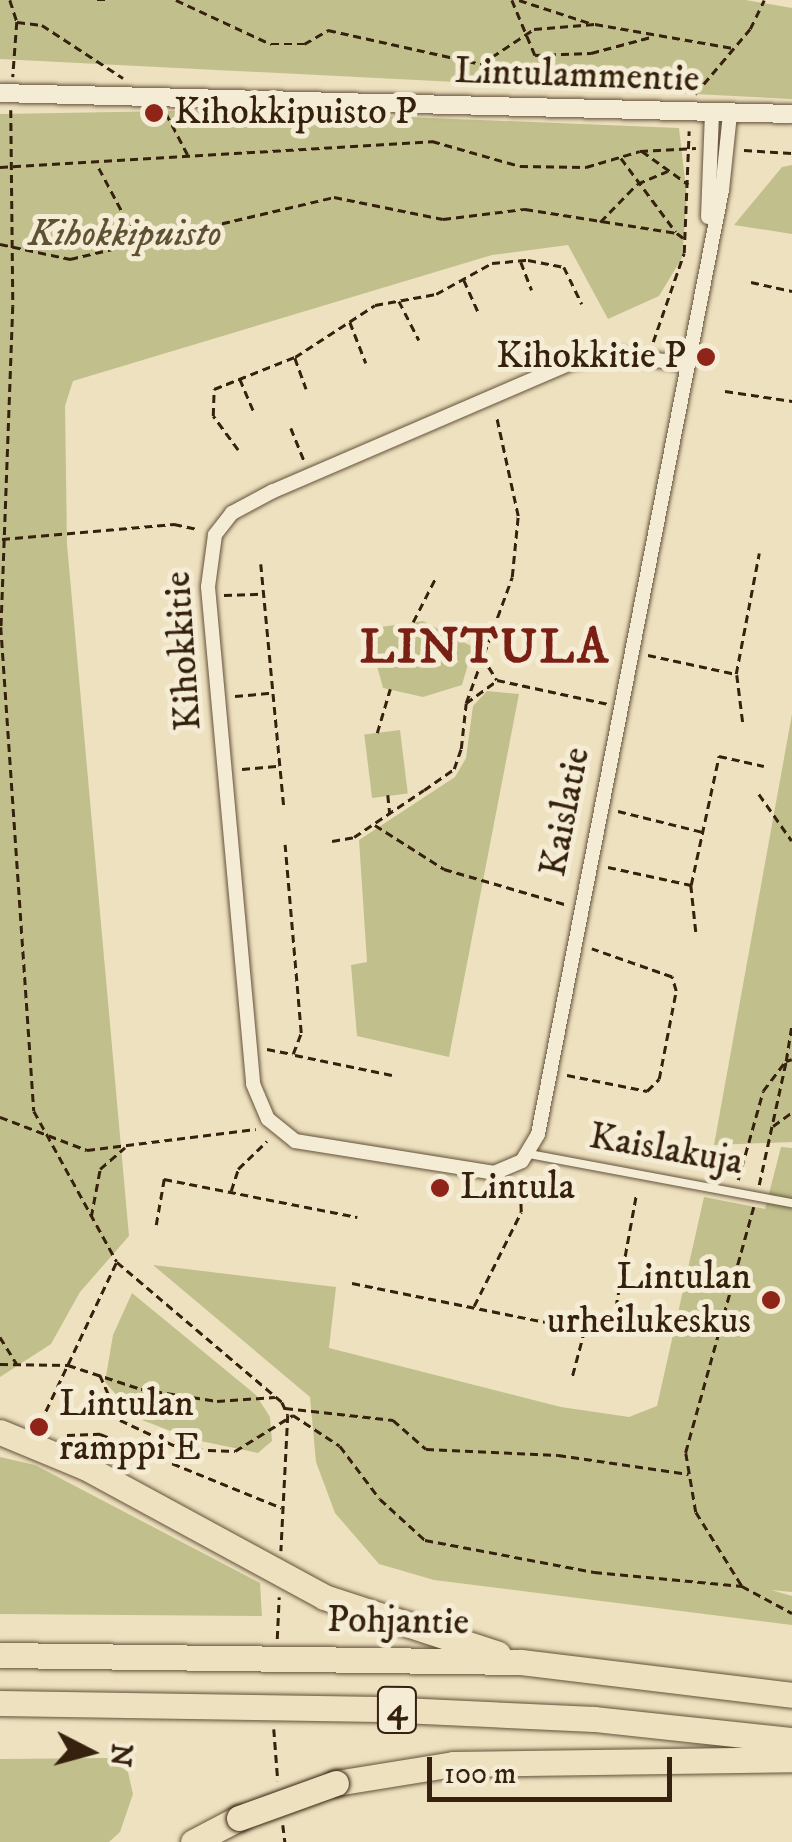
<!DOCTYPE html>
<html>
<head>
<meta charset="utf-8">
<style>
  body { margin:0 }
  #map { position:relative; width:792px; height:1842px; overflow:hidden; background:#eee1bf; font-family:"IM FELL DW Pica",serif }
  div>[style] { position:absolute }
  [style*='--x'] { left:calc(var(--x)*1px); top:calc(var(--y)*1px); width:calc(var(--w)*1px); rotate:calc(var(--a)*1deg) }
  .green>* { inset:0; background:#c1c08c; transform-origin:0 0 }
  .path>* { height:2.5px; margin-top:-1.25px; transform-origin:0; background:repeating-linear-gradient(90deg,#35210d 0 8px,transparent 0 13px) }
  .roads { filter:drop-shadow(0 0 2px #63513a) drop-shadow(0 0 2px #63513a) }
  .service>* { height:8px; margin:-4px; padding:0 4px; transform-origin:4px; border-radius:4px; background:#f4ecd5 }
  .minor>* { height:14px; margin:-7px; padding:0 7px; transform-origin:7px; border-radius:7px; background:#f4ecd5 }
  .tertiary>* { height:18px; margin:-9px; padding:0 9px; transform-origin:9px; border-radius:9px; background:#f4ecd5 }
  .motorway>* { height:25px; margin:-12.5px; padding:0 12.5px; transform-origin:12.5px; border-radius:12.5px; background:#eee1bf }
  .bridges { filter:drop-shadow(0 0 2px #35210d) drop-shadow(0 0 2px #35210d) }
  .motorway-bridge>* { height:25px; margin:-12.5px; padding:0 12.5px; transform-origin:12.5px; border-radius:12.5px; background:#eee1bf }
  .dots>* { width:28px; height:28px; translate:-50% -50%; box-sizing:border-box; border:5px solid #f4ecd5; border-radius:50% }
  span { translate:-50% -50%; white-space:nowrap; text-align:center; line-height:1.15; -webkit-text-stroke:10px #f4ecd5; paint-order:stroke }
  .shield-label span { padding:2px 8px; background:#f4ecd5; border:2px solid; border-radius:8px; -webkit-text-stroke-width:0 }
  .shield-label { font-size:35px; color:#35210d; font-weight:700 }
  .street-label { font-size:38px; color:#35210d }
  .poi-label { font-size:38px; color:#35210d }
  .left { translate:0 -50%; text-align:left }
  .right { translate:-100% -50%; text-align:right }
  .park-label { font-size:38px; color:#5f5133; font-style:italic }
  .district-label { font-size:48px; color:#7a1f14; font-weight:700; letter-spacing:2.5px }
  .north { position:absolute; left:40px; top:1702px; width:100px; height:100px; -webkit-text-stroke:8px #f4ecd5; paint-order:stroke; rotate:96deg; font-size:28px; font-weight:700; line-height:40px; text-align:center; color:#35210d }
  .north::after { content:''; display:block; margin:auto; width:35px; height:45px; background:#35210d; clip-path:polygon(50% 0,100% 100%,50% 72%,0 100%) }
  .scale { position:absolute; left:427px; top:1757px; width:245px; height:45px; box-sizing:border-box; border:5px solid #35210d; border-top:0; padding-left:12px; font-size:30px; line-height:35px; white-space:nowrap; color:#35210d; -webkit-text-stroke:8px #f4ecd5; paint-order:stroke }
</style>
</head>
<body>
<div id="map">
  <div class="green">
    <div style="clip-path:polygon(0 0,746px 0,792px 8px,792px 99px,0 59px)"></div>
    <div style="clip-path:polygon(234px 110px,679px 128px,687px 197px,682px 258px,659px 296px,608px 319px,568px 245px,492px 255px,73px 381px,65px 406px,67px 544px,129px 1236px,80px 1292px,51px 1344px,0 1377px,0 114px)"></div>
    <div style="clip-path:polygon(792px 165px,792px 234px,734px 225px,782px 167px)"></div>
    <div style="clip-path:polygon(423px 621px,473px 647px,462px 685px,423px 697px,383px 688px,367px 629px)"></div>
    <div style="clip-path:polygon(487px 691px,519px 694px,449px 1057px,357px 1036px,351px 965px,367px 962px,359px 840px,455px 777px,466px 758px,473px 706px)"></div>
    <div style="clip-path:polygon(792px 714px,792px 1142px,714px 1145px)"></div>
    <div style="left:400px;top:730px;width:64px;height:36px;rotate:83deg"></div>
    <div style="clip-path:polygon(781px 1147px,792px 1148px,792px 1592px,771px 1590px,792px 1596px,792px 1625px,434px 1580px,379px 1564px,335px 1513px,316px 1462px,310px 1397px,153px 1265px,336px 1287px,329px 1348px,561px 1407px,629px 1417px,657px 1406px,704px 1197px,765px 1209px)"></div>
    <div style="clip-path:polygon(132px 1293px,256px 1395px,270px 1417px,272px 1441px,258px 1453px,191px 1439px,137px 1418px,105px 1382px,113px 1335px)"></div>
    <div style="clip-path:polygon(0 1457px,35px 1465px,260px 1583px,262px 1616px,0 1614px)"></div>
    <div style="clip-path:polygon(109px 1758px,128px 1772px,133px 1794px,120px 1832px,109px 1842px,0 1842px,0 1759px)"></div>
  </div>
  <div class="path">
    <div style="--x:10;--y:0;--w:23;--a:72"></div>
    <div style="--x:17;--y:22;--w:55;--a:94.2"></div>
    <div style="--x:97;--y:0;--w:11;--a:0"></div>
    <div style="--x:176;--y:0;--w:105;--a:24.9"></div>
    <div style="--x:271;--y:44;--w:33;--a:0"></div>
    <div style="--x:304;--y:44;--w:28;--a:-30"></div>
    <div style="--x:328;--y:30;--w:157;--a:12.5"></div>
    <div style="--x:481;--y:64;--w:64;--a:-33.4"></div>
    <div style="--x:534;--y:29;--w:61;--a:-4.7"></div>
    <div style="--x:595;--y:24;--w:140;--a:9.9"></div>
    <div style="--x:512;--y:0;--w:60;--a:67.3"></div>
    <div style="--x:535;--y:55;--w:56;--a:-2"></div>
    <div style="--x:591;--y:53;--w:62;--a:-14.9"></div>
    <div style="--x:519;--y:0;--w:78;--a:18"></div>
    <div style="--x:17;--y:22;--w:25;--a:7"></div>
    <div style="--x:42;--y:25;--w:97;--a:33.2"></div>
    <div style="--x:695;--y:94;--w:85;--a:-49.8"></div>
    <div style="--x:750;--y:29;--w:32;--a:-64"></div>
    <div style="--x:11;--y:110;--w:196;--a:89.4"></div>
    <div style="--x:13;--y:306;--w:321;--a:92.1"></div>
    <div style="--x:1;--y:627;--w:485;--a:86.1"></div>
    <div style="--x:34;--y:1111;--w:172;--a:61.2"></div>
    <div style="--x:117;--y:1262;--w:216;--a:40.3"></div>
    <div style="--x:282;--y:1402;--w:14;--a:65"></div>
    <div style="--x:288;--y:1415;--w:136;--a:92.9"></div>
    <div style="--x:166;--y:113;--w:47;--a:62.4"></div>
    <div style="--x:744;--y:150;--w:48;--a:3.6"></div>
    <div style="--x:642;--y:151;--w:57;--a:35.7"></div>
    <div style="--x:621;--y:158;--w:92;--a:53.4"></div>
    <div style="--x:0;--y:167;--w:433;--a:-3.4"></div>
    <div style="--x:432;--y:141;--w:91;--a:15.9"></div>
    <div style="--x:520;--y:166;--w:66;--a:0.9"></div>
    <div style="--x:586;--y:167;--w:56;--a:-16.5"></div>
    <div style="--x:640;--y:151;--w:56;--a:-3.1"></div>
    <div style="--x:99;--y:168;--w:87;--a:62"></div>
    <div style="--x:600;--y:222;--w:53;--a:-45.8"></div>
    <div style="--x:637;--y:184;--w:33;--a:-23"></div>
    <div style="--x:0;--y:244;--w:72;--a:12.1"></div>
    <div style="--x:70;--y:259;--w:271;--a:-13.2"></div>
    <div style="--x:334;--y:197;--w:111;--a:11.4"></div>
    <div style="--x:443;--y:219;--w:83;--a:-7"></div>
    <div style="--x:525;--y:209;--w:154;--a:9"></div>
    <div style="--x:677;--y:233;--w:11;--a:38"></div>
    <div style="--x:521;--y:262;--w:30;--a:69"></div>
    <div style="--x:464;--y:280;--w:37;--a:66"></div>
    <div style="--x:751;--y:282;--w:42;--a:12.4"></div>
    <div style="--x:399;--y:301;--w:44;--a:62.9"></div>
    <div style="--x:350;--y:322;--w:44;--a:68.7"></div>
    <div style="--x:653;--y:342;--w:94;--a:-70.8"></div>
    <div style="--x:684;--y:253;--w:122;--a:-87.7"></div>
    <div style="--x:295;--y:358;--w:33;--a:70"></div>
    <div style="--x:240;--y:379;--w:36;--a:67"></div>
    <div style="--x:725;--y:391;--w:68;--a:8.5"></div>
    <div style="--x:291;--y:428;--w:37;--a:68"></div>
    <div style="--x:238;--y:450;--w:42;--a:-126.3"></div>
    <div style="--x:213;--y:416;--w:27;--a:-88"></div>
    <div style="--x:214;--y:389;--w:87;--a:-21.6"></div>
    <div style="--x:295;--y:357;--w:95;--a:-33"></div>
    <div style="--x:375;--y:305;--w:62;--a:-10.2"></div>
    <div style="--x:436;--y:294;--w:64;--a:-29"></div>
    <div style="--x:492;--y:263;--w:36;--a:-5"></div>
    <div style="--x:528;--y:260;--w:37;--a:11"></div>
    <div style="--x:564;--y:267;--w:41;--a:64.1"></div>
    <div style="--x:2;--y:539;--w:173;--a:-5"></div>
    <div style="--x:174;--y:524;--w:25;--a:12"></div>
    <div style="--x:261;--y:564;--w:245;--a:84.6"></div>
    <div style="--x:224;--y:595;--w:37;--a:-2"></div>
    <div style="--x:413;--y:622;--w:48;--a:-62.9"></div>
    <div style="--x:648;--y:655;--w:90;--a:12.2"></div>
    <div style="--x:736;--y:674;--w:123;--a:-79.2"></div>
    <div style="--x:482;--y:656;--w:28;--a:58"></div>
    <div style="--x:497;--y:680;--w:114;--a:12.2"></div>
    <div style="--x:737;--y:675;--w:48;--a:82.9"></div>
    <div style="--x:235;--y:696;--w:36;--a:-5"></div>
    <div style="--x:466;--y:703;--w:37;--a:-36"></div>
    <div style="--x:377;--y:733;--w:46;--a:-73.5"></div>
    <div style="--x:242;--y:769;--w:37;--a:-5"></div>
    <div style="--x:759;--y:794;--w:57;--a:54.9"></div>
    <div style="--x:388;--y:795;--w:18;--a:84"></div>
    <div style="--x:618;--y:811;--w:88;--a:13.9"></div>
    <div style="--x:375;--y:825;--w:82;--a:32.5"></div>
    <div style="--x:444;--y:869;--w:129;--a:16.2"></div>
    <div style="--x:332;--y:841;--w:22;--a:-10"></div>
    <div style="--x:354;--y:837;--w:84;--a:-33.9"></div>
    <div style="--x:424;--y:790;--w:37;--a:-35"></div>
    <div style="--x:454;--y:769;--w:21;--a:-71"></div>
    <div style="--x:461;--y:749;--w:46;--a:-83.8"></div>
    <div style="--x:466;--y:703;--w:134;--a:-69.9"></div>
    <div style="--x:512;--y:577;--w:61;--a:-84.4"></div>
    <div style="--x:518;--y:516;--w:103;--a:-102.3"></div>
    <div style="--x:608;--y:867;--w:85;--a:12.2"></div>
    <div style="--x:691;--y:885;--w:47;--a:83.9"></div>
    <div style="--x:691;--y:885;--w:132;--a:-77.8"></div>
    <div style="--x:719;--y:756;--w:46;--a:12.5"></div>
    <div style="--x:267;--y:1049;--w:26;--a:11"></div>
    <div style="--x:293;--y:1054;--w:22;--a:-69"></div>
    <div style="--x:301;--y:1033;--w:189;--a:-94.9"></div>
    <div style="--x:295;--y:1055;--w:99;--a:11.7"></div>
    <div style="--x:567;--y:1075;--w:82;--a:11.3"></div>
    <div style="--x:647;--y:1091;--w:17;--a:-45"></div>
    <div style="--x:659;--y:1079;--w:90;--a:-79.1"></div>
    <div style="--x:676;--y:991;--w:15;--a:-106"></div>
    <div style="--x:672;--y:977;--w:85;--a:-160.7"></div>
    <div style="--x:0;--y:1117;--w:93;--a:20.8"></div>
    <div style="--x:87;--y:1150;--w:170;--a:-7.1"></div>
    <div style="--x:773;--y:1126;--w:24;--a:-36"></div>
    <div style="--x:738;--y:1180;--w:92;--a:-74.3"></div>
    <div style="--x:763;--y:1091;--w:38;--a:-53"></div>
    <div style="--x:786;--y:1061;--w:37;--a:-81"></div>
    <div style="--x:759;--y:1185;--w:127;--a:-77.7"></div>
    <div style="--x:786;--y:1061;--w:6;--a:-18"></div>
    <div style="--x:231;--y:1191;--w:23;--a:-72"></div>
    <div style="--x:238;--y:1169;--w:40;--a:-44"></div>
    <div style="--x:754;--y:1207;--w:255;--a:105.5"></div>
    <div style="--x:686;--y:1453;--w:60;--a:80.4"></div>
    <div style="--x:696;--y:1512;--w:87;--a:58.1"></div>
    <div style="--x:742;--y:1586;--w:57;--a:28.4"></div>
    <div style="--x:91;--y:1217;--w:49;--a:-79.4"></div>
    <div style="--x:100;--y:1169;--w:33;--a:-41"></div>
    <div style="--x:156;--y:1225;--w:47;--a:-80.1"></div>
    <div style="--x:164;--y:1179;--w:197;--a:11.1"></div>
    <div style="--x:352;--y:1283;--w:238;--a:11.4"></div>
    <div style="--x:585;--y:1330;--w:51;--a:104.9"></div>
    <div style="--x:474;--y:1306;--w:105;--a:-63.4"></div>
    <div style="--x:521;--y:1212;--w:28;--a:-92"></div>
    <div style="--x:611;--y:1333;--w:140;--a:-79.7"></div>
    <div style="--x:0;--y:1337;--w:32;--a:58"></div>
    <div style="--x:0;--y:1364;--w:68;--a:0.8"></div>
    <div style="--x:68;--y:1365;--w:77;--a:18.2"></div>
    <div style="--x:141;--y:1389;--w:77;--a:9"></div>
    <div style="--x:217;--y:1401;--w:58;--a:-3.9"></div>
    <div style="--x:100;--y:1375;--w:49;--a:66"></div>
    <div style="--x:120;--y:1420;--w:68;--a:25.1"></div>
    <div style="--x:182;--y:1449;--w:53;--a:2.2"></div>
    <div style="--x:235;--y:1451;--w:68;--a:-31.8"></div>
    <div style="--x:293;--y:1415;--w:56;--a:33.4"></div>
    <div style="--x:340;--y:1446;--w:66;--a:53"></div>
    <div style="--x:380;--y:1499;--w:61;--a:42.3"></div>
    <div style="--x:425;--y:1540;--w:172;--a:10.7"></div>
    <div style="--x:594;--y:1572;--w:149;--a:5.4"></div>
    <div style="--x:285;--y:1408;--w:109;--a:6.3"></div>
    <div style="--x:393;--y:1420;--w:44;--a:41.3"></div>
    <div style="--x:426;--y:1449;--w:132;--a:2.6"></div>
    <div style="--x:558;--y:1455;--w:132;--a:8.3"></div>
    <div style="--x:40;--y:1423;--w:177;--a:-64.6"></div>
    <div style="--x:67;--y:1435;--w:33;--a:-2"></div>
    <div style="--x:100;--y:1434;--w:196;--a:22.1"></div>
    <div style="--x:277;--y:1639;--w:42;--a:-87.3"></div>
    <div style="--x:274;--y:1729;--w:52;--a:85.6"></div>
    <div style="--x:283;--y:1825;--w:17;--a:83"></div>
  </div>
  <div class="roads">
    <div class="service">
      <div style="--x:529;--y:1154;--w:268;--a:10.6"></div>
    </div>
    <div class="minor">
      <div style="--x:708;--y:217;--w:104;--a:-87.8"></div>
      <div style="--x:685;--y:364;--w:65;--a:-172"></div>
      <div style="--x:621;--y:355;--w:49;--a:171.7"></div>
      <div style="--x:573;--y:362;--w:327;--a:156.7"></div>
      <div style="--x:273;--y:491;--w:47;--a:151.8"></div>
      <div style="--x:232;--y:513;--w:28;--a:128"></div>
      <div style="--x:215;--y:535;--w:52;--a:97.7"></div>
      <div style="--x:208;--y:587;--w:499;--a:84.8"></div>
      <div style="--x:253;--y:1084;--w:38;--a:67"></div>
      <div style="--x:268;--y:1119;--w:35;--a:39"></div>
      <div style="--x:295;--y:1141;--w:202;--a:9.1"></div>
      <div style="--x:494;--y:1173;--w:30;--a:-23"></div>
      <div style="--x:522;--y:1161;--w:31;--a:-59"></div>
      <div style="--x:538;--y:1134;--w:962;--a:-78.97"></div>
      <div style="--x:722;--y:190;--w:76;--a:-84"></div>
    </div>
    <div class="tertiary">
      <div style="--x:0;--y:93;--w:792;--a:1.52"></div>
    </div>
    <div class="motorway">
      <div style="--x:0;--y:1432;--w:92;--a:22.4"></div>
      <div style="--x:85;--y:1467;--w:272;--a:28.5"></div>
      <div style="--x:324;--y:1597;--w:183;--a:18.1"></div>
      <div style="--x:0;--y:1655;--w:521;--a:0.77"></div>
      <div style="--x:521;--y:1662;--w:273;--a:6.9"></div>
      <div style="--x:0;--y:1703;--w:380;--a:0.9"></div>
      <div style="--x:380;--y:1709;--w:214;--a:2.7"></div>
      <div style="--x:594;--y:1719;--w:199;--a:6.1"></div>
      <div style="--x:336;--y:1783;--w:119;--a:-9.2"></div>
      <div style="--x:453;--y:1764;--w:339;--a:-0.8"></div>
      <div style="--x:193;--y:1842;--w:52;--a:-27.6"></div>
    </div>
  </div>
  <div class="bridges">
    <div class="motorway-bridge">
      <div style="--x:239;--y:1818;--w:103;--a:-19.8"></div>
    </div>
  </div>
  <div class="dots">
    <div style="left:154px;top:113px;background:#8f2418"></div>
    <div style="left:706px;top:357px;background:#8f2418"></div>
    <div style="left:440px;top:1188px;background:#8f2418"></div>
    <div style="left:771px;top:1300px;background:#8f2418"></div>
    <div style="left:39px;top:1427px;background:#8f2418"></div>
  </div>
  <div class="shield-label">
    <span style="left:397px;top:1710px">4</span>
  </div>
  <div class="street-label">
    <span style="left:577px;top:76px;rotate:2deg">Lintulammentie</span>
    <span style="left:184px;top:651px;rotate:-94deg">Kihokkitie</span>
    <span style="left:566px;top:812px;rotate:-79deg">Kaislatie</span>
    <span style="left:666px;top:1150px;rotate:10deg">Kaislakuja</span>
    <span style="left:398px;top:1622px;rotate:1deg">Pohjantie</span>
  </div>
  <div class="poi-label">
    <span class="left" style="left:174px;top:113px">Kihokkipuisto P</span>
    <span class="right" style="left:686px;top:357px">Kihokkitie P</span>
    <span class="left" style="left:460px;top:1188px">Lintula</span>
    <span class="right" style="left:751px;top:1300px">Lintulan<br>urheilukeskus</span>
    <span class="left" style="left:59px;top:1427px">Lintulan<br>ramppi E</span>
  </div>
  <div class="park-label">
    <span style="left:125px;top:235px">Kihokkipuisto</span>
  </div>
  <div class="district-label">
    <span style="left:485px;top:649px">LINTULA</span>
  </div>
  <div class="north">N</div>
  <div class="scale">100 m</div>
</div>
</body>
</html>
